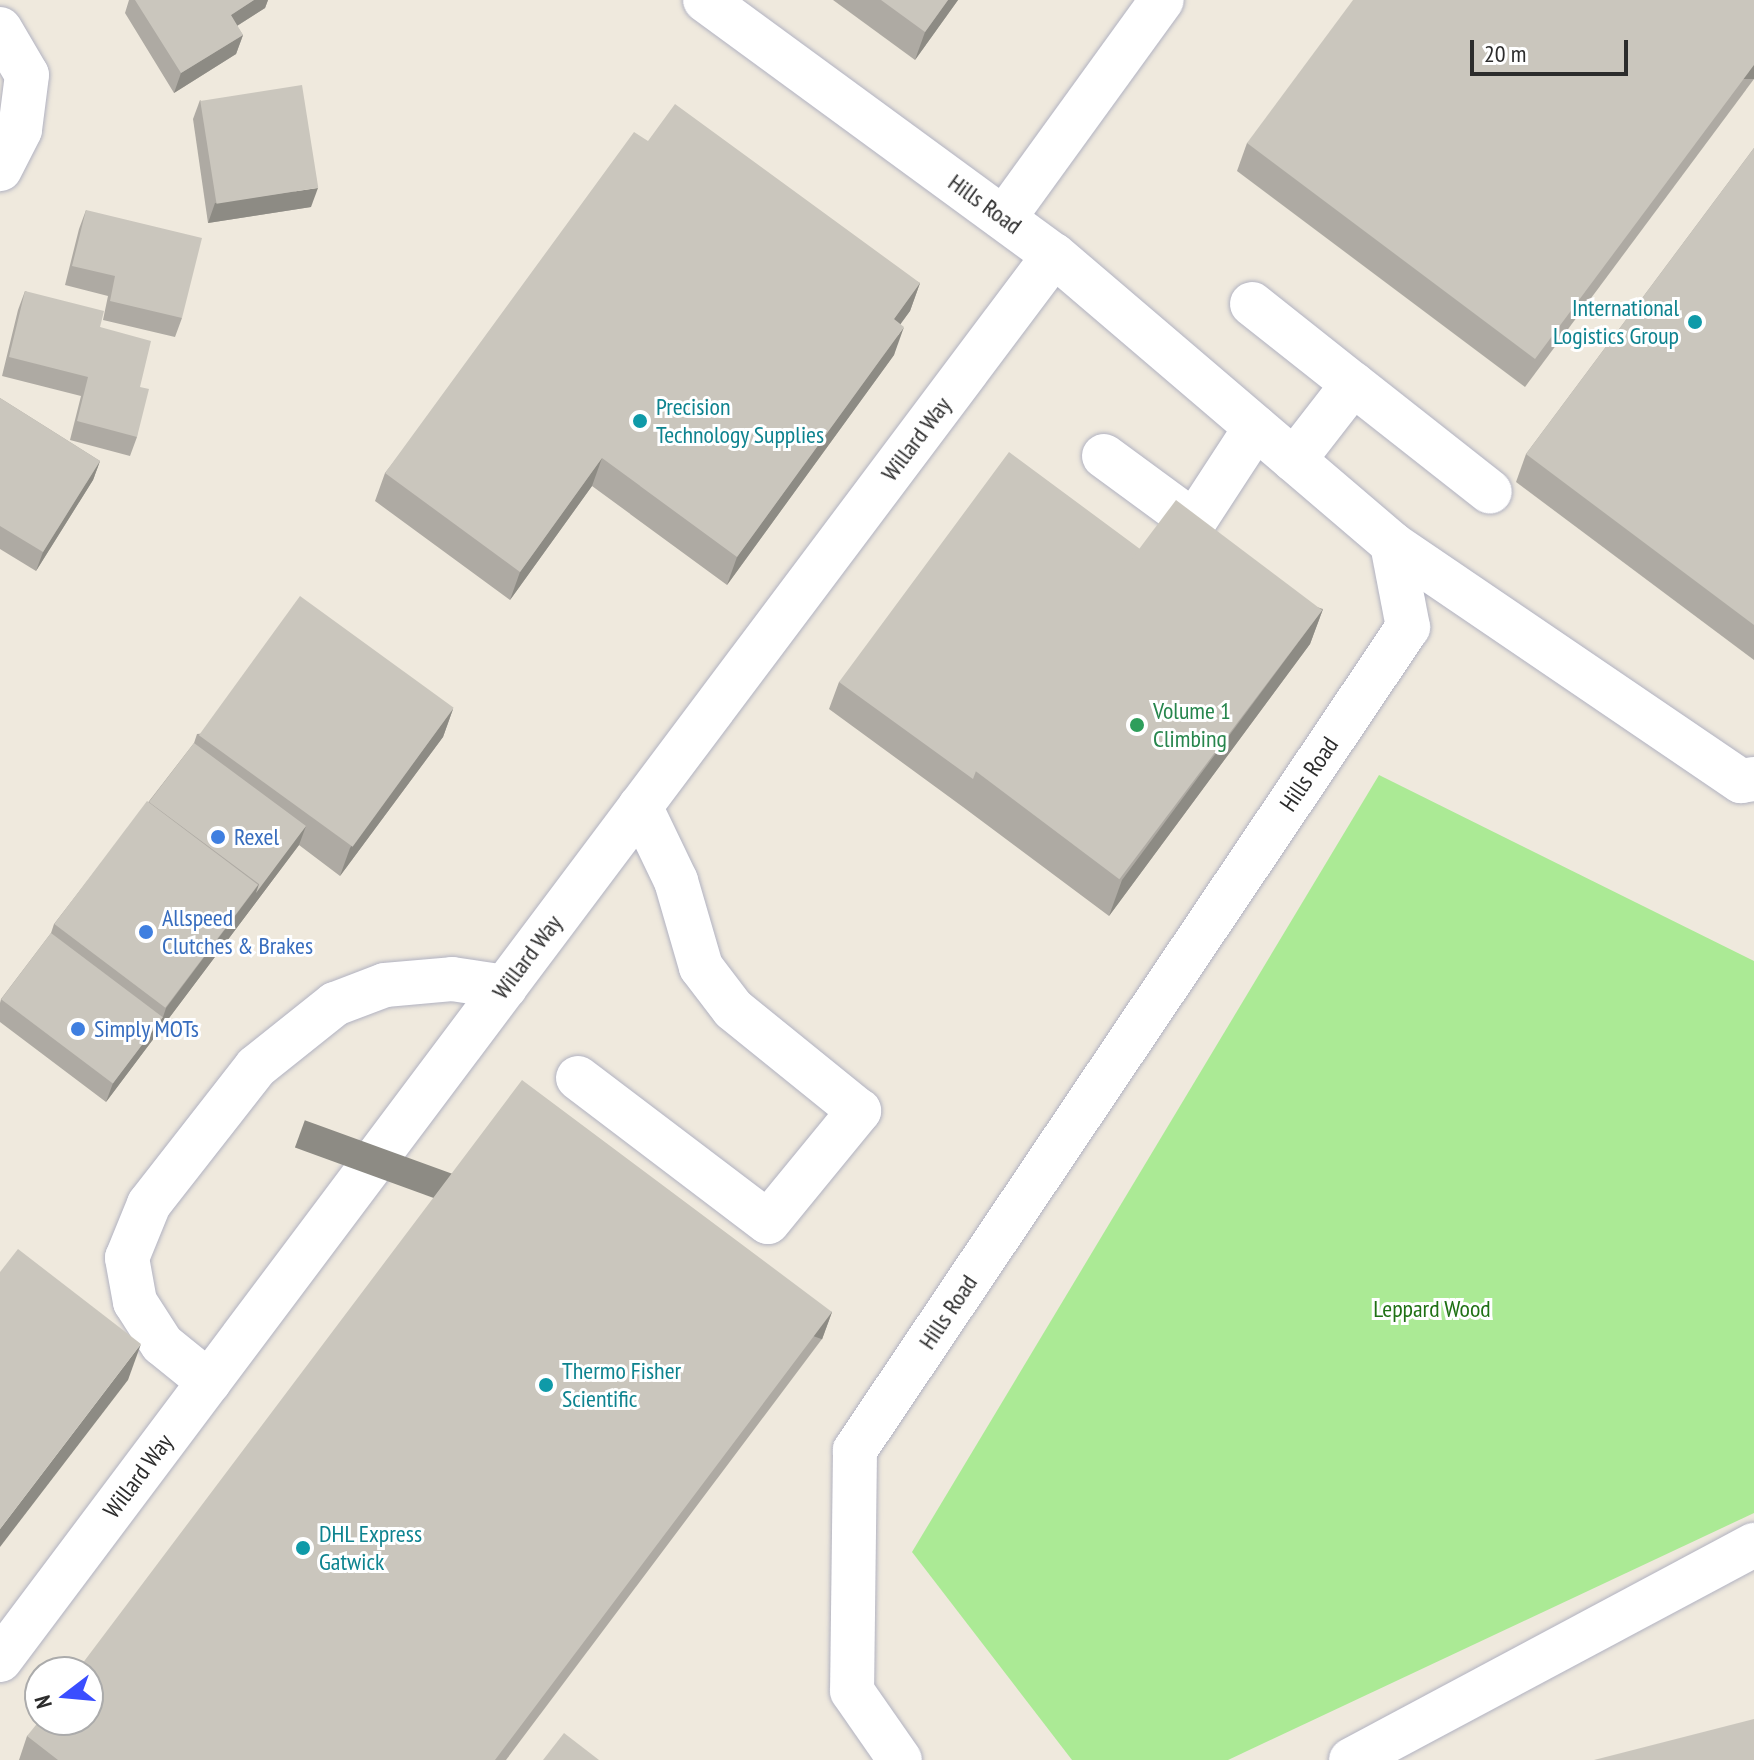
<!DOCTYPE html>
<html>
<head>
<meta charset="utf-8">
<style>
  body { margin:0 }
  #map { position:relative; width:1754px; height:1760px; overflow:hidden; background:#efe9dd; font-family:"PT Sans Narrow",sans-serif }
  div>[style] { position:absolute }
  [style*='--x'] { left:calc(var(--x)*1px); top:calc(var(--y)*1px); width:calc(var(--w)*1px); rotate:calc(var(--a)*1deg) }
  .green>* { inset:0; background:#abea95 }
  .roads { filter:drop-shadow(0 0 2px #b1b2c1) drop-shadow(0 0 2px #b1b2c1) }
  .minor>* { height:44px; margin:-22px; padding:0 22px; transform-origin:22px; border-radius:22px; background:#fff }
  .wall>* { inset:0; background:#aeaaa3 }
  .shaded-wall>* { inset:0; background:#8d8b84; transform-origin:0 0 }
  .building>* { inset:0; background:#cac6bd; transform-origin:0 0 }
  .dots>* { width:22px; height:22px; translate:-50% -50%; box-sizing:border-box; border:4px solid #fff; border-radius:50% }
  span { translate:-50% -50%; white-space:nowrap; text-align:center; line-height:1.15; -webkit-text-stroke:6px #fff; paint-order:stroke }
  .street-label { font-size:24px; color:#2c2c2c }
  .culture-label { font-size:24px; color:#0d838f }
  .right { translate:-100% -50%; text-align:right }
  .left { translate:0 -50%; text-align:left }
  .leisure-label { font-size:24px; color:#27864d }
  .shop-label { font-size:24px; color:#366cbe }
  .park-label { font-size:24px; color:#1f7114 }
  .north { position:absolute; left:24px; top:1656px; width:80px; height:80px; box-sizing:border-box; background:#fff; border:2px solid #ababab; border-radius:50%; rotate:254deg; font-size:22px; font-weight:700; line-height:32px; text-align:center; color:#2c2c2c }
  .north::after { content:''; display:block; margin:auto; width:28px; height:36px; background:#3a4eff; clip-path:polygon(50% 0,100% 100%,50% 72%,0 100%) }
  .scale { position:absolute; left:1470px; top:40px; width:158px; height:36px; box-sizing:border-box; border:4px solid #2c2c2c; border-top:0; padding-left:10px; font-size:24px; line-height:28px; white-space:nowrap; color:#2c2c2c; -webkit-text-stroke:6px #fff; paint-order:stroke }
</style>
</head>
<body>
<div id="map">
  <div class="green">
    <div style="clip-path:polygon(1379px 775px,1754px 961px,1754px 1513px,1228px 1760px,1072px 1760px,912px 1552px)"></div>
  </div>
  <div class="roads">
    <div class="minor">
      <div style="--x:705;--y:0;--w:432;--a:36.2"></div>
      <div style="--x:1054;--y:255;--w:445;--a:40.5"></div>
      <div style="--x:1392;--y:544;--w:85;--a:79.1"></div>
      <div style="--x:1408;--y:627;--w:992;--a:123.9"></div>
      <div style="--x:855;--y:1450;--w:241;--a:90.7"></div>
      <div style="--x:852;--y:1691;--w:84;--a:55.2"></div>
      <div style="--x:0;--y:29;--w:53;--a:59.6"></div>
      <div style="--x:27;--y:75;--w:55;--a:97.3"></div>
      <div style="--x:20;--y:130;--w:44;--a:117.1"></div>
      <div style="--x:1004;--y:218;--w:269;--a:-54.1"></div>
      <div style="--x:1252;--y:304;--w:129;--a:38.4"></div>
      <div style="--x:1104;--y:456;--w:112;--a:36.3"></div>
      <div style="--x:1194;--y:522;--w:113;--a:-56.9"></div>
      <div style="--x:1294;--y:460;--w:96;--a:-52.2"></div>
      <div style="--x:1353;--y:384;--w:174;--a:38.2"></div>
      <div style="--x:1392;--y:544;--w:422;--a:34.2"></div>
      <div style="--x:1741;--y:781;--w:13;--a:-9"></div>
      <div style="--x:578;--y:1078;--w:238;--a:37.2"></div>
      <div style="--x:768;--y:1222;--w:144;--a:-50.7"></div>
      <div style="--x:859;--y:1111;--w:162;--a:-141"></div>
      <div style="--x:733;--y:1009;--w:53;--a:-127.3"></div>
      <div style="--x:701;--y:967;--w:90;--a:-106.2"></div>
      <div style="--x:676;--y:881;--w:83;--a:-115.6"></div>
      <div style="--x:209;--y:1382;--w:60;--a:-141"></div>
      <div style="--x:162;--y:1344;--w:50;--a:-122.7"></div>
      <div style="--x:135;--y:1302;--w:45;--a:-100.3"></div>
      <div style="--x:127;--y:1258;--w:58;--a:-67.8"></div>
      <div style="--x:149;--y:1204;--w:174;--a:-52"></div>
      <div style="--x:256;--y:1067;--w:101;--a:-38.6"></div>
      <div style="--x:335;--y:1004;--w:53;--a:-20.8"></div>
      <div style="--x:385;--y:985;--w:67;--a:-5.1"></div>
      <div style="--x:452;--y:979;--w:54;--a:8.6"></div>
      <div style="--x:0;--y:1660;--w:1756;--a:-53.12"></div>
      <div style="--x:1351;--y:1760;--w:457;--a:-28.1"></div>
    </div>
  </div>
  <div class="wall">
    <div style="clip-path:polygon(129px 0,268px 0,265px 8px,237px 26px,243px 35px,236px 54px,174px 93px,125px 13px)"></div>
    <div style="clip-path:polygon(833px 0,958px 0,915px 60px)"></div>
    <div style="clip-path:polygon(1754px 0,1754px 79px,1525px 387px,1237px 171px,1247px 143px)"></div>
    <div style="clip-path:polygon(200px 100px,311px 207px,208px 223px,193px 119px)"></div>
    <div style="clip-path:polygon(648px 141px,920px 283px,910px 311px,900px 324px,894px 355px,727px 585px,592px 486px,510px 600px,375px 501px,385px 473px)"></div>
    <div style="clip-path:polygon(1754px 148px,1754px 660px,1516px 482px,1526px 454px)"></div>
    <div style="clip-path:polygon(86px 210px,182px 318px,175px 337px,103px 320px,108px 296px,65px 285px,79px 229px)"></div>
    <div style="clip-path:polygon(25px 291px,100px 327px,140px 387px,137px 437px,130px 456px,70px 440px,81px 396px,2px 376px,18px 310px)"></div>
    <div style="clip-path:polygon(0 398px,100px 461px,93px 480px,36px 571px,0 549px)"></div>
    <div style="clip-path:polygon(1140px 549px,1323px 609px,1310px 644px,1109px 916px,963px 807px,829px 709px,839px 682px)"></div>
    <div style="clip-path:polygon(453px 709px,443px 737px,340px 876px,299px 845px,106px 1102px,0 1022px,0 1003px,1px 999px,51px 933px,54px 924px,194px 743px,197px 734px)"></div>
    <div style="clip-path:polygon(832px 1312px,822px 1339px,506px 1760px,19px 1760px,27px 1736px)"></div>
  </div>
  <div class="shaded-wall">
    <div style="clip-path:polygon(254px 0,268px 0,265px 8px,224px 34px,231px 15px)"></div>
    <div style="clip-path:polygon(948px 0,958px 0,915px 60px,925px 32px)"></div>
    <div style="clip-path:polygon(243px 35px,236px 54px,174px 93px,181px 73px)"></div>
    <div style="left:1754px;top:65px;width:14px;height:367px;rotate:90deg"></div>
    <div style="clip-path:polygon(318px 188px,311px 207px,208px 223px,215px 203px)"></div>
    <div style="clip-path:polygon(920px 283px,910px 311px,884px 347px,894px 319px)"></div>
    <div style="clip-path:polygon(904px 327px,894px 355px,727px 585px,737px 557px)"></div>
    <div style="clip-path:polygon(602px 458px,592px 486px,510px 600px,520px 572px)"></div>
    <div style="clip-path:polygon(100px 461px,93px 480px,36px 571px,43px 552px)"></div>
    <div style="clip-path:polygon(1323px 609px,1310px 644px,1109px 916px,1122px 880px)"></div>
    <div style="clip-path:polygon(453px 709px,443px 737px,340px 876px,350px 848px)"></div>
    <div style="clip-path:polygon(306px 826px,299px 845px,106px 1102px,113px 1083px,163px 1017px,166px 1008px,259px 884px)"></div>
    <div style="left:832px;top:1312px;width:29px;height:561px;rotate:110deg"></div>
    <div style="clip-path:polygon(141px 1344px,128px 1380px,0 1547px,0 1529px)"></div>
  </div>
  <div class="building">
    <div style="clip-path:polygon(135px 0,254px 0,231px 15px,243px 35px,181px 73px)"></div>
    <div style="clip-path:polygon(881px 0,948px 0,925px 32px)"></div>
    <div style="clip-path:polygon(1353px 0,1754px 0,1754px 65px,1535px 359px,1247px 143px)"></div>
    <div style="left:302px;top:85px;width:104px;height:103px;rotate:81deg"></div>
    <div style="clip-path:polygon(675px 104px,920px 283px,894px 319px,904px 327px,737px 557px,602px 458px,520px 572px,385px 473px,634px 132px,648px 141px)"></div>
    <div style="clip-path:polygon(1754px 148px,1754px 625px,1526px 454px)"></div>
    <div style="clip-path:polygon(86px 210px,202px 238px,182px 318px,110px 301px,115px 276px,72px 266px)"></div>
    <div style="clip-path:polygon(25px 291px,104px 311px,100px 327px,151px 341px,140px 387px,149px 389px,137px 437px,77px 421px,88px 377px,9px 357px)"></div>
    <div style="clip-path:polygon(0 398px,100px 461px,43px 552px,0 526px)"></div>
    <div style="clip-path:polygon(1009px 452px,1140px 549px,976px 771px,973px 779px,839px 682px)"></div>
    <div style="left:1176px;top:500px;width:183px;height:337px;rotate:37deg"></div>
    <div style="left:300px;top:596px;width:190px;height:172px;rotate:36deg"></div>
    <div style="clip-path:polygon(194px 743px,306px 826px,256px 893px,259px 884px,149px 802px)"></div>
    <div style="left:147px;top:801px;width:139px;height:154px;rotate:37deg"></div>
    <div style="left:51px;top:933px;width:140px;height:83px;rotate:37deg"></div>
    <div style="clip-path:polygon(522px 1080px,832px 1312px,495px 1760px,58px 1760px,27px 1736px,40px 1720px,88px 1720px,88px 1672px,76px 1672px)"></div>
    <div style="clip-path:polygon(18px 1249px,141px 1344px,0 1529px,0 1272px)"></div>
    <div style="clip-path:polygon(1754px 1719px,1754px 1760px,1594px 1760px)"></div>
    <div style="clip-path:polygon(564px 1733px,599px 1760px,543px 1760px)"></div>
  </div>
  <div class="dots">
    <div style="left:1695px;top:322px;background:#0f9aa8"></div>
    <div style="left:640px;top:421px;background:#0f9aa8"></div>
    <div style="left:1137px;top:725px;background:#2e9e5b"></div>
    <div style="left:218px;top:837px;background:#3f7fe0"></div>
    <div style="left:146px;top:932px;background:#3f7fe0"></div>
    <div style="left:78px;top:1029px;background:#3f7fe0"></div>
    <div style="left:546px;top:1385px;background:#0f9aa8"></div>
    <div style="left:303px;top:1548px;background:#0f9aa8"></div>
  </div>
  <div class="street-label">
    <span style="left:985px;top:204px;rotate:36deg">Hills Road</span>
    <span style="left:916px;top:439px;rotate:-53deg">Willard Way</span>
    <span style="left:1309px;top:774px;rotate:-56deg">Hills Road</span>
    <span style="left:527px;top:957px;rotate:-53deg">Willard Way</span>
    <span style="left:948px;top:1312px;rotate:-56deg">Hills Road</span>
    <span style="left:138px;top:1476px;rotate:-53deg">Willard Way</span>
  </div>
  <div class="culture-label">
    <span class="right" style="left:1679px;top:322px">International<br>Logistics Group</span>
    <span class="left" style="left:656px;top:421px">Precision<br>Technology Supplies</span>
    <span class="left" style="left:562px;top:1385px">Thermo Fisher<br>Scientific</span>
    <span class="left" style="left:319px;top:1548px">DHL Express<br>Gatwick</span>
  </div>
  <div class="leisure-label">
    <span class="left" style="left:1153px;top:725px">Volume 1<br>Climbing</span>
  </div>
  <div class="shop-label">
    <span class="left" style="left:234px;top:837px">Rexel</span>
    <span class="left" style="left:162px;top:932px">Allspeed<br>Clutches &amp; Brakes</span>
    <span class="left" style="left:94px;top:1029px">Simply MOTs</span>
  </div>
  <div class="park-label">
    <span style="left:1432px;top:1309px">Leppard Wood</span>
  </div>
  <div class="north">N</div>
  <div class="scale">20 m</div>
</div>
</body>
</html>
